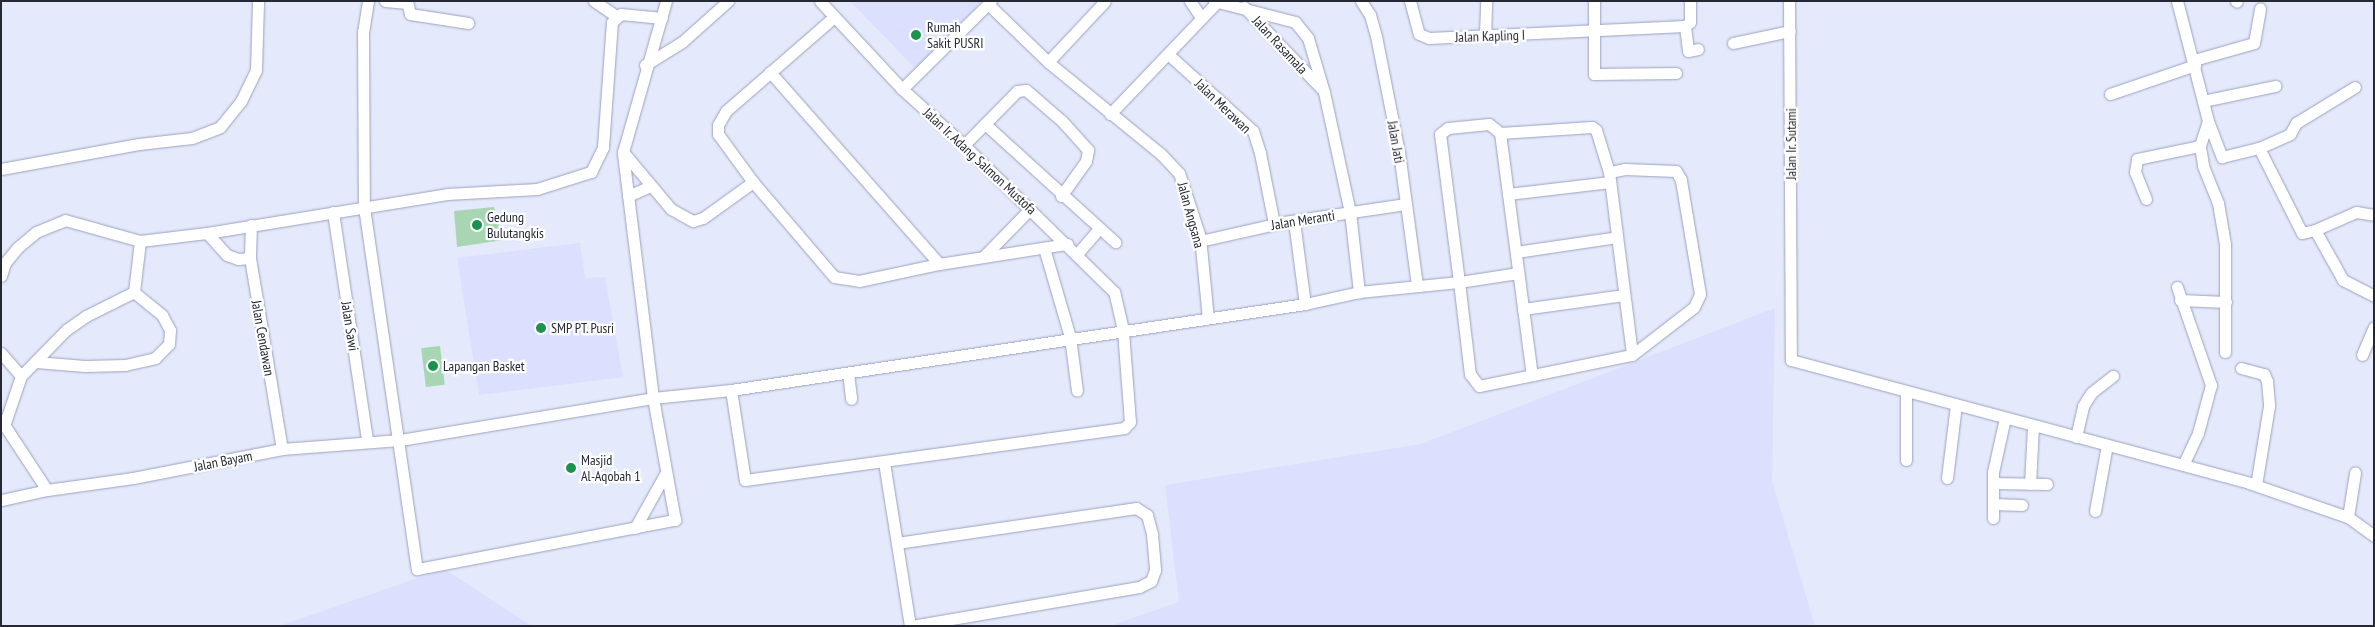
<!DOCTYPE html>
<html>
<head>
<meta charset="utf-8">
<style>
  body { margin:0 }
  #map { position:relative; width:2375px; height:627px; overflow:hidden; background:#e5e9fc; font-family:"PT Sans Narrow",sans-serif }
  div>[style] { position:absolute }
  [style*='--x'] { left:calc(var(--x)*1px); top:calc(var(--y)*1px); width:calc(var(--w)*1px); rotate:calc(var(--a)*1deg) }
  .built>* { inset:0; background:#dae0fe }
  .green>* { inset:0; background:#a8d6b3; transform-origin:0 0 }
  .roads { filter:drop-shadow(0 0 1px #9ba1be) drop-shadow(0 0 1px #9ba1be) }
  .minor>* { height:11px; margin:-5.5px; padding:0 5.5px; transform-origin:5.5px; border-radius:5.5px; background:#fff }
  .dots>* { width:14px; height:14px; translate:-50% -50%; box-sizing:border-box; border:2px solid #fff; border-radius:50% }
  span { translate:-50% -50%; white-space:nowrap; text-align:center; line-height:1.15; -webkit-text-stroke:4.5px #fff; paint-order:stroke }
  .poi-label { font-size:14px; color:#262833 }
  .left { translate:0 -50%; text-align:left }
  .street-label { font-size:14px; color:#262833 }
  .frame { position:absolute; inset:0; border:2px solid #262833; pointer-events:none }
</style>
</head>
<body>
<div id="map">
  <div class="built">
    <div style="clip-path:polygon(850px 1px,981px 1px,917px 70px)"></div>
    <div style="clip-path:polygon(580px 243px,585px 278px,605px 277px,623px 377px,479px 395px,457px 258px)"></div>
    <div style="clip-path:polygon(1775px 308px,1772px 481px,1815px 626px,1110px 626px,1179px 602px,1165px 485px,1421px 444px)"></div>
    <div style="clip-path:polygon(444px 569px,532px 626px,279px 626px)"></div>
  </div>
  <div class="green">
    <div style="clip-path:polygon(494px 207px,503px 240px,457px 247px,454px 211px)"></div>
    <div style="left:440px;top:346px;width:39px;height:19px;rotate:83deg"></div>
  </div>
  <div class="roads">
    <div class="minor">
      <div style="--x:368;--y:1;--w:30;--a:99"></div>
      <div style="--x:363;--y:31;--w:176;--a:89.7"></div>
      <div style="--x:364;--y:207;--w:366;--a:81.7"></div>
      <div style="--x:417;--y:569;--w:263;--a:-10.8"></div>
      <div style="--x:675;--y:520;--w:124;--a:-100.2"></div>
      <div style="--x:653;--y:398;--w:248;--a:-97"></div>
      <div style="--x:623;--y:152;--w:157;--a:-74.1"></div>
      <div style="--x:385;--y:1;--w:22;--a:5"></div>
      <div style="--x:407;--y:1;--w:13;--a:77"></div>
      <div style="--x:410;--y:14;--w:59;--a:8.8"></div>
      <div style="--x:594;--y:1;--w:27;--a:34"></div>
      <div style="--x:1190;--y:1;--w:18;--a:56"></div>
      <div style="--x:1214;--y:1;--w:84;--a:14.5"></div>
      <div style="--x:1295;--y:22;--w:21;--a:51"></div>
      <div style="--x:1308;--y:38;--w:56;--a:73.5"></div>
      <div style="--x:1324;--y:92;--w:123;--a:77.8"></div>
      <div style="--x:1350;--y:212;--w:81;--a:83.6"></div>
      <div style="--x:1361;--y:1;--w:17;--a:57"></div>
      <div style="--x:1370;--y:15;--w:22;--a:74"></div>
      <div style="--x:1376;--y:36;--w:118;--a:78.8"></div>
      <div style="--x:1399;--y:152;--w:135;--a:82.3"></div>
      <div style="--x:1410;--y:1;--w:34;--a:75"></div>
      <div style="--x:1419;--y:34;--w:11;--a:22"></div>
      <div style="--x:1429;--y:38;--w:256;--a:-2.7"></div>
      <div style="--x:1685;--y:26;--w:6;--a:-39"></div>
      <div style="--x:1690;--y:22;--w:21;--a:-90"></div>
      <div style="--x:1594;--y:1;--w:73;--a:90"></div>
      <div style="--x:1594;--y:74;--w:82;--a:-0.7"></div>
      <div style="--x:1789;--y:1;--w:359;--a:89.7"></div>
      <div style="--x:1791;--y:360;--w:474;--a:15"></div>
      <div style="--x:2249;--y:483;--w:105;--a:19"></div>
      <div style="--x:2348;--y:517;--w:32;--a:36"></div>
      <div style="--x:2177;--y:1;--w:124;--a:75.5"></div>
      <div style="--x:2208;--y:121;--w:39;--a:69"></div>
      <div style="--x:2222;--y:157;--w:38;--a:-14"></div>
      <div style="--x:2259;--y:148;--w:95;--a:63.2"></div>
      <div style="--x:2302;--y:233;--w:13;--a:-13"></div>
      <div style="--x:2315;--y:230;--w:57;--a:60.8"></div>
      <div style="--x:2343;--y:280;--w:35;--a:27"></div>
      <div style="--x:2236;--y:1;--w:1;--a:45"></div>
      <div style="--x:988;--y:4;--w:83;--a:44"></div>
      <div style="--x:1048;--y:62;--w:83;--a:-46.9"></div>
      <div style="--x:1244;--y:7;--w:112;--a:46.5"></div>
      <div style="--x:834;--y:17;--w:143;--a:139"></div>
      <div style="--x:726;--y:111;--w:16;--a:120"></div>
      <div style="--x:718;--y:125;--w:9;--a:90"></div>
      <div style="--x:718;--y:134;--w:59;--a:53.9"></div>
      <div style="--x:753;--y:182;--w:125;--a:49.5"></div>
      <div style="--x:834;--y:277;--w:25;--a:9"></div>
      <div style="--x:859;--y:281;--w:82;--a:-12"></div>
      <div style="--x:939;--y:264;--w:130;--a:-8.9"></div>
      <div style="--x:1685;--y:26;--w:25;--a:83"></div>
      <div style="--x:1688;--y:51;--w:10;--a:-11"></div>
      <div style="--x:1485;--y:36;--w:35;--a:-88"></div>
      <div style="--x:1733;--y:43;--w:58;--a:-11.9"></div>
      <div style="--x:1169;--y:55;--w:113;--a:42.1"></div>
      <div style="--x:1253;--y:131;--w:23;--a:72"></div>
      <div style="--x:1260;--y:153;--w:72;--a:78.8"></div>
      <div style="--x:2194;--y:60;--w:62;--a:-15.8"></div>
      <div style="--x:2254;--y:43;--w:35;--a:-80"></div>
      <div style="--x:1048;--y:62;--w:146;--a:39.2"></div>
      <div style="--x:1161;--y:154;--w:26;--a:47"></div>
      <div style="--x:1179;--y:173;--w:67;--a:71.8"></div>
      <div style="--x:1200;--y:237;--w:81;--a:84.4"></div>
      <div style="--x:645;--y:65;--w:44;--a:-31.9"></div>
      <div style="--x:682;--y:42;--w:62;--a:-41.7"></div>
      <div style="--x:770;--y:72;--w:256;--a:48.6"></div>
      <div style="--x:902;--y:89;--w:125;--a:-44.7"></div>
      <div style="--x:2110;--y:94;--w:90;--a:-18.8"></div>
      <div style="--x:2203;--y:101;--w:74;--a:-11.8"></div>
      <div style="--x:1110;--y:114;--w:155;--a:-46.3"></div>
      <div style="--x:2208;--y:121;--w:26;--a:108"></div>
      <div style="--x:2200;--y:146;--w:20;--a:81"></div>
      <div style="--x:2203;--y:166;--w:40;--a:68"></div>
      <div style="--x:2218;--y:203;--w:42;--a:80.3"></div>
      <div style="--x:2225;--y:244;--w:108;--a:90"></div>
      <div style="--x:985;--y:124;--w:176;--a:42.2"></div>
      <div style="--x:1500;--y:133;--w:92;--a:-3.7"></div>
      <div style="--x:1592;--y:127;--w:5;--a:37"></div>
      <div style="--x:1596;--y:130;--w:44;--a:72.8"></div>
      <div style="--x:1609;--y:172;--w:184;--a:82.8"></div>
      <div style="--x:964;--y:145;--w:76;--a:-45.5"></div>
      <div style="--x:1017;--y:91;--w:9;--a:-6"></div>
      <div style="--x:1026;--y:90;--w:48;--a:40.7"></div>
      <div style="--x:1062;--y:121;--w:39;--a:48"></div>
      <div style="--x:1088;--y:150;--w:11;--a:100"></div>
      <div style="--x:1086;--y:161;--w:43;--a:125.5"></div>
      <div style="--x:2259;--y:148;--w:34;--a:-24"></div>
      <div style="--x:2290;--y:134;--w:13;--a:-61"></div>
      <div style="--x:2296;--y:123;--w:69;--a:-31.4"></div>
      <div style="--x:624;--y:153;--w:73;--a:50"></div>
      <div style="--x:671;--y:209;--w:25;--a:29"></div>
      <div style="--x:693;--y:221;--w:10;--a:-17"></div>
      <div style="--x:703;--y:218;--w:62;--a:-35.8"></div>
      <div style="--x:1;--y:169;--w:140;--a:-10.3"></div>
      <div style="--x:139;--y:144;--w:53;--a:-6.5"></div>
      <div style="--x:192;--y:138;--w:30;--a:-21"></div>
      <div style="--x:220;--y:127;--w:33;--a:-51"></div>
      <div style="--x:241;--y:101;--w:34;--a:-64"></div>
      <div style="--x:256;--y:70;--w:69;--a:-88.3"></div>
      <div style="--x:1508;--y:194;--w:103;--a:-6.7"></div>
      <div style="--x:628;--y:196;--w:24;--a:-24"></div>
      <div style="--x:2146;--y:199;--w:29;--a:-112"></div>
      <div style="--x:2135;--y:172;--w:13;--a:-81"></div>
      <div style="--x:2137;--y:159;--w:64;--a:-11.7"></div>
      <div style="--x:333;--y:212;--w:231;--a:81.5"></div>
      <div style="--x:1294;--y:221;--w:84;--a:82.5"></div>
      <div style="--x:251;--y:225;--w:33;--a:92"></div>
      <div style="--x:250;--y:258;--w:194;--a:80.5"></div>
      <div style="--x:2315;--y:230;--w:45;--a:-23.7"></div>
      <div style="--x:2356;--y:212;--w:18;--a:9"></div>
      <div style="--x:207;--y:233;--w:30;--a:48"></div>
      <div style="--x:227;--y:255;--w:12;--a:20"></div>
      <div style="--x:238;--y:259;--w:12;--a:-5"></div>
      <div style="--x:140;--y:241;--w:67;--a:-6.8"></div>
      <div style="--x:207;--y:233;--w:243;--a:-9.2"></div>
      <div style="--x:447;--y:194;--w:90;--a:-3.2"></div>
      <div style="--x:537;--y:189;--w:57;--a:-17.5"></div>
      <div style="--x:591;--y:172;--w:28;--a:-64"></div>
      <div style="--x:603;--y:147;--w:125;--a:-85.9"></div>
      <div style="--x:612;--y:22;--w:12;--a:-42"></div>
      <div style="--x:621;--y:14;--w:41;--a:5.6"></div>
      <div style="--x:1200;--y:241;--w:86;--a:-12.7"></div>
      <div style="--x:1284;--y:222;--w:123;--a:-8.4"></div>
      <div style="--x:1044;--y:248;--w:93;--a:73.7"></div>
      <div style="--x:1070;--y:337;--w:54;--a:82.6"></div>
      <div style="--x:1516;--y:252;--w:102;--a:-8.4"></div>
      <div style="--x:1077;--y:254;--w:33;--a:-49"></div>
      <div style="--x:983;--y:257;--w:67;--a:-45.6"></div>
      <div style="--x:1518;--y:273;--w:60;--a:171.3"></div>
      <div style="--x:1459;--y:282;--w:93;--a:83.2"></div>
      <div style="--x:1470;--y:374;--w:15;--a:53"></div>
      <div style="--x:1479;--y:386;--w:156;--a:-11.5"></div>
      <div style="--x:1632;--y:355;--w:78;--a:-37.7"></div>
      <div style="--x:1694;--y:307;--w:14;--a:-65"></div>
      <div style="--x:1700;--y:294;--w:116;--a:-99.5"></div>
      <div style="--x:1681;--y:180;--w:10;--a:-119"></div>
      <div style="--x:1676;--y:171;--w:51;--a:-177.8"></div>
      <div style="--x:1625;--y:169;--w:16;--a:169"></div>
      <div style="--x:1;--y:276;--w:14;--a:-73"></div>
      <div style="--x:5;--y:263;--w:19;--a:-51"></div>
      <div style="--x:17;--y:248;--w:25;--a:-40"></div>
      <div style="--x:36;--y:232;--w:31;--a:-22"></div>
      <div style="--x:65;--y:220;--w:78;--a:15.6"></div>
      <div style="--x:140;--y:241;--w:51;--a:96.7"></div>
      <div style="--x:134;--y:292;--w:54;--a:153.4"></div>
      <div style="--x:86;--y:316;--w:24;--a:145"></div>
      <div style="--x:66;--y:330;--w:64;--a:134.4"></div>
      <div style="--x:21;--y:376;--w:50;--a:108.8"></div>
      <div style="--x:2177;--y:287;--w:104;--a:70.9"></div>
      <div style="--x:2211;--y:385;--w:50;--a:105.2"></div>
      <div style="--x:2198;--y:433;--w:35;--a:115"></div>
      <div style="--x:2180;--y:300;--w:46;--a:2.5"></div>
      <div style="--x:1523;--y:309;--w:102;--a:-7.9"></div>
      <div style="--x:1;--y:353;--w:30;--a:49"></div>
      <div style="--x:2362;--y:355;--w:30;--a:-67"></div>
      <div style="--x:36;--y:362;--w:49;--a:4.7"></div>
      <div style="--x:85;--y:366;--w:40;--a:-1.4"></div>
      <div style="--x:125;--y:365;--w:31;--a:-13"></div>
      <div style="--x:155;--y:358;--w:20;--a:-45"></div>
      <div style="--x:169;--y:344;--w:14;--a:-86"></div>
      <div style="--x:170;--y:330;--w:17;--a:-118"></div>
      <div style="--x:162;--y:315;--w:36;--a:-141"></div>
      <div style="--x:2241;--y:368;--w:24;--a:15"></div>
      <div style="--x:2264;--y:374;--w:8;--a:67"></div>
      <div style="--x:2267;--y:381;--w:25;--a:85"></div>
      <div style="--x:2269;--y:406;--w:80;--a:99.3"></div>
      <div style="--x:848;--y:373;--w:26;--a:83"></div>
      <div style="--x:731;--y:390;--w:91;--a:81.2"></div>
      <div style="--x:745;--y:480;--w:383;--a:-7.8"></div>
      <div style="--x:1124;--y:428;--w:8;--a:-45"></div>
      <div style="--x:1130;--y:422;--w:92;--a:-94.4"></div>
      <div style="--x:1123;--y:330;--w:39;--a:-103"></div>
      <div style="--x:1114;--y:292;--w:210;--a:-135.6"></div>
      <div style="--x:964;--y:145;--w:84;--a:-137.9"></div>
      <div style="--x:902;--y:89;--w:120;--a:-133"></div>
      <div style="--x:1;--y:420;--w:84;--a:56.7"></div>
      <div style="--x:47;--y:490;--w:47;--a:167.7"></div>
      <div style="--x:2076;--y:437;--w:32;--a:-77"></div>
      <div style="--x:2083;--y:406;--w:15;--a:-58"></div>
      <div style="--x:2091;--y:393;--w:28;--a:-38"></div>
      <div style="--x:1906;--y:460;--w:69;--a:-90"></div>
      <div style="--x:884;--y:462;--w:166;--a:81"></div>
      <div style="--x:1947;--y:478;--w:74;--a:-83"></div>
      <div style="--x:1993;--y:483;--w:54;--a:1.1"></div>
      <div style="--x:2030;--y:484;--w:58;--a:-87"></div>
      <div style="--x:47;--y:490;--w:87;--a:-7.9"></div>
      <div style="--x:133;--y:478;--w:152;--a:-11"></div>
      <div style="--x:282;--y:449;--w:118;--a:-4.4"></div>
      <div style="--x:400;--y:440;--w:256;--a:-9.4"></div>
      <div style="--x:653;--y:398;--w:78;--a:-5.9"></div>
      <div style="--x:731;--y:390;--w:580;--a:-8.52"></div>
      <div style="--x:1305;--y:304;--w:55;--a:-12.5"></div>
      <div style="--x:1359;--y:292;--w:100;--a:-5.7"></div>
      <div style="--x:1459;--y:282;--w:149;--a:-97.3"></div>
      <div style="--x:1440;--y:134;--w:10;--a:-37"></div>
      <div style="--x:1448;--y:128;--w:41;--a:-5.6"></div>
      <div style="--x:1489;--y:124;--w:14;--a:39"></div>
      <div style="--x:1500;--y:133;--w:244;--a:82.5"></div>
      <div style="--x:1993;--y:504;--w:29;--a:2"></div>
      <div style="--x:2095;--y:511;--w:67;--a:-79.7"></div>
      <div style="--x:2348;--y:517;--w:45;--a:-81"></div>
      <div style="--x:1993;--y:518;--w:46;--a:-90"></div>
      <div style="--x:1993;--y:472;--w:55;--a:-77.5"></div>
      <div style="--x:635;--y:528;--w:62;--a:-60.9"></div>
      <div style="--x:897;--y:543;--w:242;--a:-8.3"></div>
      <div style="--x:1136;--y:508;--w:13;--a:32"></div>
      <div style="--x:1147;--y:515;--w:20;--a:75"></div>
      <div style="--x:1152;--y:534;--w:36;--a:85"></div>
      <div style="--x:1155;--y:570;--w:12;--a:110"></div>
      <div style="--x:1151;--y:581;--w:13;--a:153"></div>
      <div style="--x:1139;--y:587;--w:232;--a:170.3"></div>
    </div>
  </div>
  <div class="dots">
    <div style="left:916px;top:35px;background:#1b924d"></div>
    <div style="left:477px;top:225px;background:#1b924d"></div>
    <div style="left:541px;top:328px;background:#1b924d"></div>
    <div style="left:433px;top:366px;background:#1b924d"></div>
    <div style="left:571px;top:468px;background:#1b924d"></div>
  </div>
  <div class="poi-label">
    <span class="left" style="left:927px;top:35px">Rumah<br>Sakit PUSRI</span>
    <span class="left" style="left:487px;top:225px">Gedung<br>Bulutangkis</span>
    <span class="left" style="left:551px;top:328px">SMP PT. Pusri</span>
    <span class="left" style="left:443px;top:366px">Lapangan Basket</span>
    <span class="left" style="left:581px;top:468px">Masjid<br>Al-Aqobah 1</span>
  </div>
  <div class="street-label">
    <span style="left:1490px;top:36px;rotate:-2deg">Jalan Kapling I</span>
    <span style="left:1280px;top:45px;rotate:47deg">Jalan Rasamala</span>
    <span style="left:1223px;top:106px;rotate:44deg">Jalan Merawan</span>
    <span style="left:1396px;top:142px;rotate:80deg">Jalan Jati</span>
    <span style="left:1791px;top:144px;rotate:-90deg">Jalan Ir. Sutami</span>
    <span style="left:980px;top:161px;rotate:43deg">Jalan Ir. Adang Salmon Mustofa</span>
    <span style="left:1191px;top:215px;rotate:75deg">Jalan Angsana</span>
    <span style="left:1303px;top:220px;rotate:-9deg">Jalan Meranti</span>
    <span style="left:350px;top:326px;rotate:81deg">Jalan Sawi</span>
    <span style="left:263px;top:338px;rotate:80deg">Jalan Cendawan</span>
    <span style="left:223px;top:461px;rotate:-11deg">Jalan Bayam</span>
  </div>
  <div class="frame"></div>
</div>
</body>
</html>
